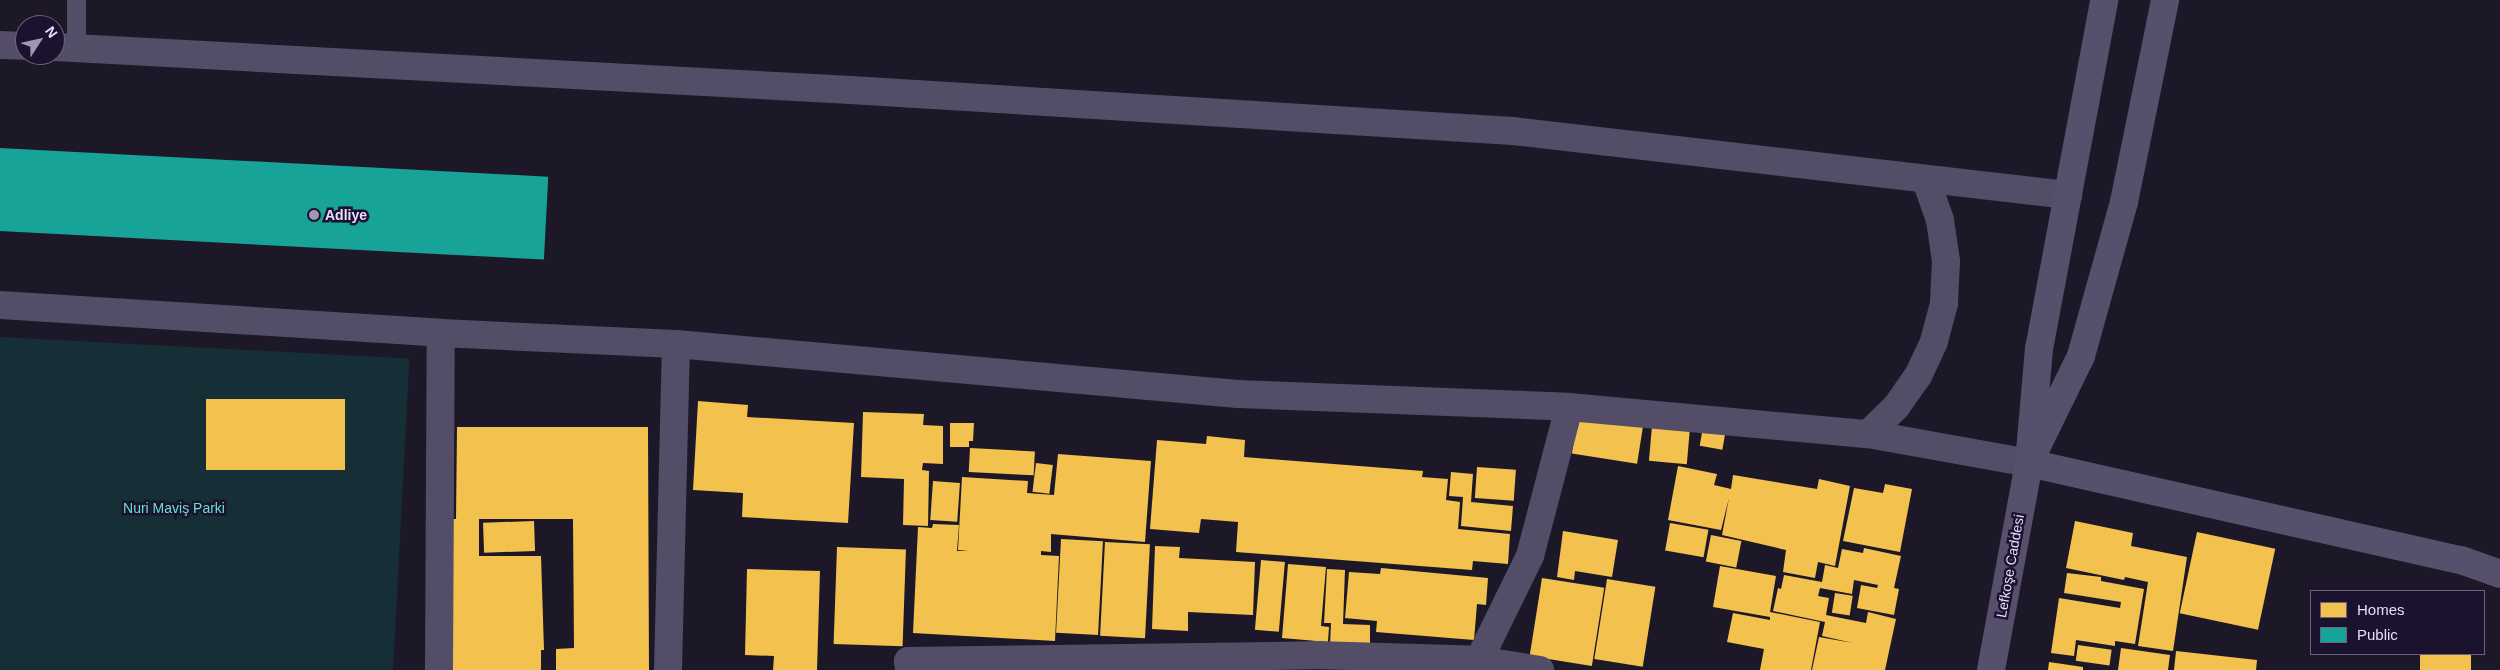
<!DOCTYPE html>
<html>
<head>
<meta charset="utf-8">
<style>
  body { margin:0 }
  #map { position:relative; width:2500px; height:670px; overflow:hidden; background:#1d1827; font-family:Arial,sans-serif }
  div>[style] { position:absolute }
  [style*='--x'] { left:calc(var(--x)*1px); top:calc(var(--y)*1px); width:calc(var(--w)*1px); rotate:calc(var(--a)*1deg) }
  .green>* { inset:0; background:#162e35; transform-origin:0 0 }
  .homes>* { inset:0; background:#f2c14e; transform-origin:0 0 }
  .public>* { inset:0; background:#17a398; transform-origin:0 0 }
  .lane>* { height:19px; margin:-9.5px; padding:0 9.5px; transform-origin:9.5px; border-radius:9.5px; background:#534d67 }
  .street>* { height:28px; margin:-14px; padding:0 14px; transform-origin:14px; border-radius:14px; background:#534d67 }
  .secondary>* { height:28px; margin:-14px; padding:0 14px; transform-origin:14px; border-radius:14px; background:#57506d }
  .dots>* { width:14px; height:14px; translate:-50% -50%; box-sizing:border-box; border:2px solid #1b122d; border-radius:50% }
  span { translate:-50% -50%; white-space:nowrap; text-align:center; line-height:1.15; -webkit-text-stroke:5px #1b122d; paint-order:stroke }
  .poi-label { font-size:14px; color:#e7ddff; font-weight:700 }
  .left { translate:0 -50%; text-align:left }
  .park-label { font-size:14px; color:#67e1d6 }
  .street-label { font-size:14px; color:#e7ddff }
  .legend { position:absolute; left:2310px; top:590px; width:175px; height:65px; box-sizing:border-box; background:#1b122d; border:1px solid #6d6381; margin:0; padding:6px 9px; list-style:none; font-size:15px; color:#e7ddff }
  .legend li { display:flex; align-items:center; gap:10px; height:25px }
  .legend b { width:25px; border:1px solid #6d6381 }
  .north { position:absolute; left:15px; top:15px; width:50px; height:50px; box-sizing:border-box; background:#1b122d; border:1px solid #6d6381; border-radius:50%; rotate:55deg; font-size:14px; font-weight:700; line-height:20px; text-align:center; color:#e7ddff }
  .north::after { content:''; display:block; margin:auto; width:18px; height:22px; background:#a098b3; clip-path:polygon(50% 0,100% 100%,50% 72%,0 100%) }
</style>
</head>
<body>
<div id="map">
  <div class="green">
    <div style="left:0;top:337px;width:410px;height:333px;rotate:3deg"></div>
  </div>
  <div class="homes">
    <div style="left:206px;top:399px;width:139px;height:71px"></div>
    <div style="clip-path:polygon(698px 401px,748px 405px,747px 417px,854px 423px,848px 523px,742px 517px,743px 493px,693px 490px)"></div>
    <div style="clip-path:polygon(863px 412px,924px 414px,923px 425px,943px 426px,943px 464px,923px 463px,922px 470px,929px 471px,928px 526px,903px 525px,904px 479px,861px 477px)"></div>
    <div style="left:1578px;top:415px;width:66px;height:39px;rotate:9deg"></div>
    <div style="clip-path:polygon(950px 423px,974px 423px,973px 441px,969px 441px,969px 447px,950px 447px)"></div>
    <div style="left:1652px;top:426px;width:38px;height:35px;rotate:5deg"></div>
    <div style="clip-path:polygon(457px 427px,648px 427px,649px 670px,556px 670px,556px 649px,574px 648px,573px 519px,479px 519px,479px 556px,541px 556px,544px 650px,541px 650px,541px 670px,448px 670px,448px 519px,456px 519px)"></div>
    <div style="left:1703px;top:427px;width:23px;height:19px;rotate:10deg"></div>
    <div style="clip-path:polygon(1207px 436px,1245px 440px,1244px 457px,1423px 471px,1422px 477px,1448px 479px,1446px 500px,1460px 502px,1458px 529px,1510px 534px,1508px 564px,1473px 561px,1472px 570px,1236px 552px,1238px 522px,1201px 519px,1199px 533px,1150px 529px,1157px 440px,1206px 444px)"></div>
    <div style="left:970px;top:448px;width:65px;height:24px;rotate:3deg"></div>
    <div style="clip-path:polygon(1058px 454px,1151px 461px,1145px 542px,1051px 534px,1051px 552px,1041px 551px,1041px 555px,1059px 556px,1055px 641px,913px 633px,918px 527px,932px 528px,933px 524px,959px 525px,957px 551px,968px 551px,958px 550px,962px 477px,1028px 481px,1027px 493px,1054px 495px)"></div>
    <div style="left:1036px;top:463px;width:17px;height:29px;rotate:7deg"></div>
    <div style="clip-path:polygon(1678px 466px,1717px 474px,1714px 485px,1731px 489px,1733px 475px,1817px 489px,1819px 479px,1850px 486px,1835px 566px,1818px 562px,1815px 578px,1783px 572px,1786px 550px,1722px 535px,1729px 498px,1721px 530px,1668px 520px)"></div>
    <div style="left:1477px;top:467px;width:39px;height:31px;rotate:4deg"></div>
    <div style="clip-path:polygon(1451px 472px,1473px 474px,1471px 502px,1513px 506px,1511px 531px,1461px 526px,1463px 497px,1449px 496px)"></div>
    <div style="left:933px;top:481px;width:27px;height:39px;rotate:4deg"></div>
    <div style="clip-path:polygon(1885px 484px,1912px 489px,1900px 552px,1843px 541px,1854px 488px,1883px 493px)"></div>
    <div style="left:534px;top:521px;width:30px;height:51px;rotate:88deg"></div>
    <div style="clip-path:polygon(2075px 521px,2133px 533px,2131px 546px,2187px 557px,2173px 651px,2138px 646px,2148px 582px,2125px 577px,2124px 580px,2066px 568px)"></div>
    <div style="left:1670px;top:523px;width:39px;height:28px;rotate:10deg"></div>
    <div style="clip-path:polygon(1563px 531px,1618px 540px,1612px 577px,1575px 571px,1574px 580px,1557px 577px)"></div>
    <div style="left:2197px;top:532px;width:80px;height:83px;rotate:12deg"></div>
    <div style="left:1711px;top:535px;width:31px;height:27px;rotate:11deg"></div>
    <div style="left:1061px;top:539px;width:42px;height:94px;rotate:3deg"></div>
    <div style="left:1105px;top:542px;width:45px;height:94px;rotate:3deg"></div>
    <div style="clip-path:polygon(1155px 546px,1180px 547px,1179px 558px,1255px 562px,1253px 615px,1188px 612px,1188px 631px,1152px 629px)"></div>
    <div style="left:837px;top:547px;width:69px;height:97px;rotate:2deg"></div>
    <div style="clip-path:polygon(1864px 548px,1901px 556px,1894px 588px,1899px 589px,1894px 615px,1857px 608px,1861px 585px,1877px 588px,1878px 585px,1854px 580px,1852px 594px,1820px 588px,1818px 596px,1829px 598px,1826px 615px,1866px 623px,1868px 612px,1896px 619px,1885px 670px,1812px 670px,1819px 637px,1853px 643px,1822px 636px,1825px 622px,1773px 611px,1778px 588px,1781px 589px,1784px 575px,1822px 582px,1825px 565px,1838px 568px,1842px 549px,1863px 553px)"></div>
    <div style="left:1261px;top:560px;width:24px;height:70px;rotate:5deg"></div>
    <div style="clip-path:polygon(1288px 564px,1326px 567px,1321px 626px,1329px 627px,1328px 642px,1282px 638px)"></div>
    <div style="clip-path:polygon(1720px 566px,1776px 576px,1770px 612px,1820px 622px,1811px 670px,1760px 670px,1764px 649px,1727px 642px,1733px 613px,1770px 620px,1770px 617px,1713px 607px)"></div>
    <div style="clip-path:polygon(1381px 568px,1488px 578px,1486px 605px,1477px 604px,1474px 640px,1376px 632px,1377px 621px,1345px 618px,1349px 572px,1380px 574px)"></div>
    <div style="clip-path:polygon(747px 569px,820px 571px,817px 670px,773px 670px,774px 656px,745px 655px)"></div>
    <div style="clip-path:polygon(1327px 569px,1345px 570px,1343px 624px,1370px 625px,1370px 646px,1330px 645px,1331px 623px,1324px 623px)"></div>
    <div style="clip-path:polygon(2067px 573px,2101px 577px,2101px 581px,2144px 589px,2135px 644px,2115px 641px,2115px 646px,2076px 640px,2074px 656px,2051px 653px,2059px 598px,2120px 608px,2121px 602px,2064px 593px)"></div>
    <div style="left:1542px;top:578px;width:63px;height:79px;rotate:9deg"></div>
    <div style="left:1607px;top:579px;width:49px;height:81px;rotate:9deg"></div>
    <div style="left:1835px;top:593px;width:18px;height:20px;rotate:9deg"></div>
    <div style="left:2078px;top:645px;width:34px;height:16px;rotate:8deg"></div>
    <div style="clip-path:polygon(2121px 648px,2170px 655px,2168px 670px,2118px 670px)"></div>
    <div style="clip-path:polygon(2176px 651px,2257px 660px,2256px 670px,2174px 670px)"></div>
    <div style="left:2420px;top:654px;width:51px;height:16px"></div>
    <div style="clip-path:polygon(2049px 662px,2083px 667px,2083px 670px,2048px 670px)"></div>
  </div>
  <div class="public">
    <div style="left:0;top:148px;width:549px;height:83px;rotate:3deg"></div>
  </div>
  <div class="lane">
    <div style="--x:76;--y:0;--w:49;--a:90"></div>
  </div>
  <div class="street">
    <div style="--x:0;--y:45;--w:25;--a:2"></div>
    <div style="--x:55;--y:47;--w:797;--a:3.09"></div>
    <div style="--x:851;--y:90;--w:663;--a:3.54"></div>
    <div style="--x:1513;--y:131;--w:559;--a:6.58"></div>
    <div style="--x:0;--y:305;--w:442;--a:3.6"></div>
    <div style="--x:441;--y:333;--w:235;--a:2.7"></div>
    <div style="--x:676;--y:344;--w:564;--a:5.08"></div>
    <div style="--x:1238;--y:394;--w:331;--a:2.2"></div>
    <div style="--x:1569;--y:407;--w:300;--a:5.2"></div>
    <div style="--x:1868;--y:434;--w:164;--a:10.2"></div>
    <div style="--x:1868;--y:434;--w:39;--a:-44"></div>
    <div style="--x:1896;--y:407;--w:38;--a:-55"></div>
    <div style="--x:1918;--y:376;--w:38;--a:-65"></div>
    <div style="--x:1934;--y:341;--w:39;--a:-75"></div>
    <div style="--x:1944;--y:303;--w:42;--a:-87.3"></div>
    <div style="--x:1946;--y:261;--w:41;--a:-98.3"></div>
    <div style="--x:1940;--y:220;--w:42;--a:-109.3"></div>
    <div style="--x:439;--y:670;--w:337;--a:-89.7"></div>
    <div style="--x:668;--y:670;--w:326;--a:-88.6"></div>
    <div style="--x:909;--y:670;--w:9;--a:-96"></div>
    <div style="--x:908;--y:661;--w:407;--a:-0.8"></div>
    <div style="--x:1315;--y:655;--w:164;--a:1.7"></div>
    <div style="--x:1479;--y:660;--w:62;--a:9.3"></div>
    <div style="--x:1472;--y:670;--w:12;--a:-55"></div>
    <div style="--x:1479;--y:660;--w:116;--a:-63.9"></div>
    <div style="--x:1530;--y:556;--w:154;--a:-75.3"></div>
  </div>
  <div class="secondary">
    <div style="--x:2036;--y:448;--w:102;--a:-63.9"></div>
    <div style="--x:2081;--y:356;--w:160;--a:-74.4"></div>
    <div style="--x:2124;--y:202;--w:206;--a:-78.5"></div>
    <div style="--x:2029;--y:463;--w:443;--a:12.7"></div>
    <div style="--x:2461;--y:560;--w:41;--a:19.7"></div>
    <div style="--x:1991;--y:670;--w:210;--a:-79.6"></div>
    <div style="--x:2029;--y:463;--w:114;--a:-85"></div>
    <div style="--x:2039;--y:349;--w:355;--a:-79.4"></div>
  </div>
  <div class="dots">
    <div style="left:314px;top:215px;background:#a098b3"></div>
  </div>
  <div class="poi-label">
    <span class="left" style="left:325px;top:215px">Adliye</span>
  </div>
  <div class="park-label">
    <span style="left:174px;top:508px">Nuri Maviş Parki</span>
  </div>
  <div class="street-label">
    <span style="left:2010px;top:566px;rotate:-80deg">Lefkoşe Caddesi</span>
  </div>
  <ul class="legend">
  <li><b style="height:14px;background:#f2c14e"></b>Homes</li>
  <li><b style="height:14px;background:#17a398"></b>Public</li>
  </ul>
  <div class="north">N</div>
</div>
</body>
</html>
